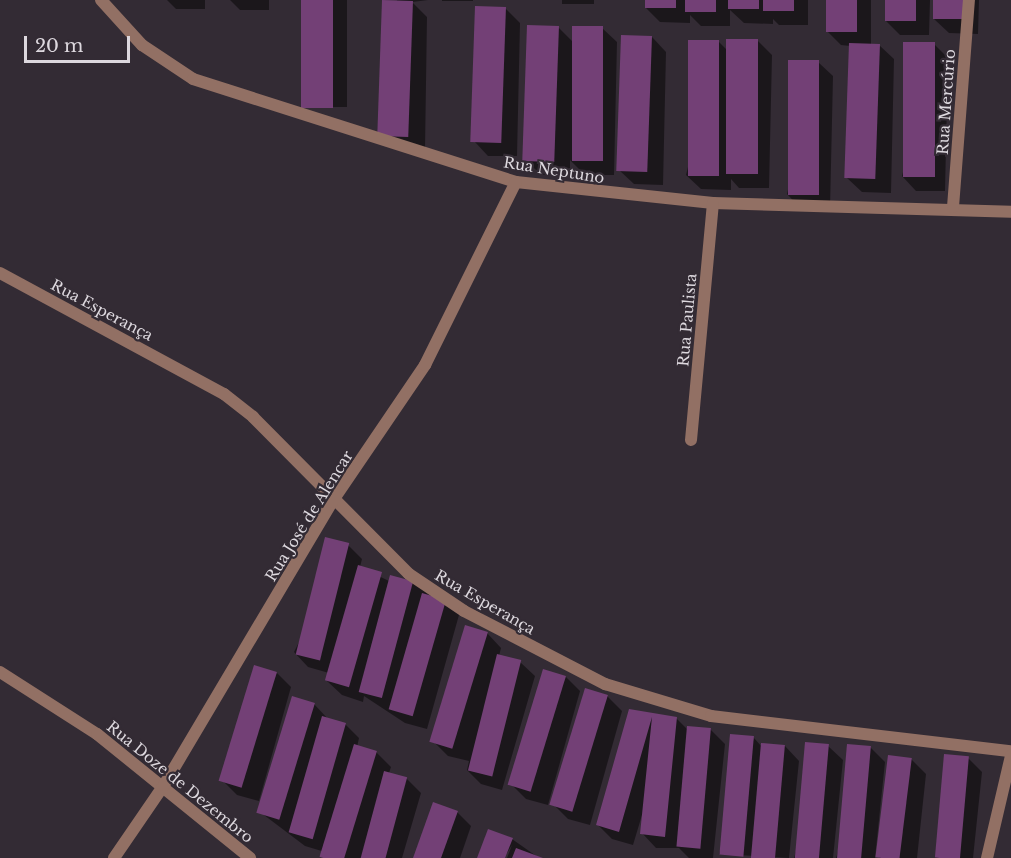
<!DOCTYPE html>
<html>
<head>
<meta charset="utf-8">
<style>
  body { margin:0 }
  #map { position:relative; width:1011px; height:858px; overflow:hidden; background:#332b34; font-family:"Libre Baskerville",serif }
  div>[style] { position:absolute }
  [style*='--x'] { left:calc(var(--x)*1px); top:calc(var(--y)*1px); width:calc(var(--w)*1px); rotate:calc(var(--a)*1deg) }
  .shadow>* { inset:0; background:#0007; transform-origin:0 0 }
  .building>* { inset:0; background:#734076; transform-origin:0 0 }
  .street>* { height:12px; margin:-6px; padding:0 6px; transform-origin:6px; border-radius:6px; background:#927064 }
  span { translate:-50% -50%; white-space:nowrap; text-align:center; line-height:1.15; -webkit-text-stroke:4.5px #332b34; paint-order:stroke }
  .street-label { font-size:15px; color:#ddd8de }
  .scale { position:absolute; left:24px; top:36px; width:106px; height:27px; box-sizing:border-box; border:3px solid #ddd8de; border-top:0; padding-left:8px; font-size:18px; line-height:21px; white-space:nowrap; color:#ddd8de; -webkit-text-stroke:4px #332b34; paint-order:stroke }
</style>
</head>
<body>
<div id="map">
  <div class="shadow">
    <div style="clip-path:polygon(167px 0,205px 0,205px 9px,176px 9px)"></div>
    <div style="clip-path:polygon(230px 0,269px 0,269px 10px,240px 10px)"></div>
    <div style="left:303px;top:0;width:44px;height:107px"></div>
    <div style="clip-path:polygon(397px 0,428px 0,412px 2px,427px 17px,425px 150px,381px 135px)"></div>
    <div style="left:442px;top:0;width:31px;height:1px"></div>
    <div style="left:562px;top:0;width:32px;height:4px"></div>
    <div style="clip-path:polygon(646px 0,808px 0,808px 25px,779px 25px,773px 19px,773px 24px,744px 23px,730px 10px,730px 26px,701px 26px,690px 15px,690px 23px,660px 22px,646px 8px)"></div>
    <div style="clip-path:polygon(827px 0,871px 0,871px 45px,879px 45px,894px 59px,891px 193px,862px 192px,847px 178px,850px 46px,841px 45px,827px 31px)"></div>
    <div style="clip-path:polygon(886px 0,930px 0,929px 35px,900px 35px,886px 21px)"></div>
    <div style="clip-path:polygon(935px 0,979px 0,978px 34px,949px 33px,934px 19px)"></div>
    <div style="clip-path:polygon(505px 8px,520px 23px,517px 156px,488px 156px,474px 141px)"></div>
    <div style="clip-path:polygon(558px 27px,573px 42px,602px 28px,617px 42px,614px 175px,585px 175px,570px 160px,570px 175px,541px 175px,526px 160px)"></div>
    <div style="clip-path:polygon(652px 37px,666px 52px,663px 185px,634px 184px,619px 170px)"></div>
    <div style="clip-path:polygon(757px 40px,772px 55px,769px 188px,739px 188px,731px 179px,731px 190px,701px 189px,686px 175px,719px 42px,728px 51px)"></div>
    <div style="clip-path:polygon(934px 44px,948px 58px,945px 191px,916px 191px,902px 176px)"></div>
    <div style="clip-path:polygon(818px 62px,833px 76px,830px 209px,801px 209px,787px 194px)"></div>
    <div style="clip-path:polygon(348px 545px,362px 559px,360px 567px,389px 581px,412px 582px,459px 615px,427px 729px,405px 723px,364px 696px,363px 702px,342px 695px,327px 681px,329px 673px,308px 667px,294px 652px)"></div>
    <div style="clip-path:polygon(487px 633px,501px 648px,499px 656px,520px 662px,535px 676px,502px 790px,481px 784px,467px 770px,469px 761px,448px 756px,433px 741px)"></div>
    <div style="clip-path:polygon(277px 673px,291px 687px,259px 801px,237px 795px,223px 781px)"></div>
    <div style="clip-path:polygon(566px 677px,580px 691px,548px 805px,526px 799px,512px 785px)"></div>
    <div style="clip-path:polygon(607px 696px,622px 711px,590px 825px,568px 819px,553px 804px)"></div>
    <div style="clip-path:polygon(314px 704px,329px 720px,345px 724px,359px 738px,357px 747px,376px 752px,391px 767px,389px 773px,406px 778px,421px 793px,402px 858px,323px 858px,325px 852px,305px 846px,260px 812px)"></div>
    <div style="clip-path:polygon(630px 711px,676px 718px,688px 730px,710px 729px,725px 744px,713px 858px,689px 858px,679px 848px,656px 848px,642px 833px,642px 815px,633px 845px,612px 839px,598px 825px)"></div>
    <div style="clip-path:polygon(754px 738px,762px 747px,785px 746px,799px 761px,789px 858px,719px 854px)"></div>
    <div style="clip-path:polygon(828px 746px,843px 760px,833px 858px,794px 858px)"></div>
    <div style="clip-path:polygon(870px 747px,885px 762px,875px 858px,836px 858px)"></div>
    <div style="clip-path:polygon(968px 758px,982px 772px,973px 858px,935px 858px)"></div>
    <div style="clip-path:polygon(911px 759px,926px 774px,917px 858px,879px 858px)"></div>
    <div style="clip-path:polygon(457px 812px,471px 826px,460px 858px,415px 858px)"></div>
    <div style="clip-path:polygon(512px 839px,539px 858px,507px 858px,512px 845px,504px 858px,479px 858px)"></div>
  </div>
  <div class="building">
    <div style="left:301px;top:0;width:32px;height:108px"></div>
    <div style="left:382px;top:0;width:31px;height:136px;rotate:2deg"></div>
    <div style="left:645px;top:0;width:31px;height:8px"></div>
    <div style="left:685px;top:0;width:31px;height:12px"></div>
    <div style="left:728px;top:0;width:31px;height:9px"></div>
    <div style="left:763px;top:0;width:31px;height:11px"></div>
    <div style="left:826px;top:0;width:31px;height:32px"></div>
    <div style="left:885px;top:0;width:31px;height:21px"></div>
    <div style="left:933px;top:0;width:32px;height:19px"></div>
    <div style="left:475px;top:6px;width:31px;height:136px;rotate:2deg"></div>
    <div style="left:527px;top:25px;width:32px;height:136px;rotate:2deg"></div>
    <div style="left:572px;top:26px;width:31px;height:135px"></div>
    <div style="left:621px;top:35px;width:31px;height:136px;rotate:2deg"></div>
    <div style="left:726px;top:39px;width:32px;height:135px"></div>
    <div style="left:688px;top:40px;width:31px;height:136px"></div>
    <div style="left:903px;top:42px;width:32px;height:135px"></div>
    <div style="left:849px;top:43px;width:31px;height:135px;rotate:2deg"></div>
    <div style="left:788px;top:60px;width:31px;height:135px"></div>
    <div style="left:325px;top:537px;width:25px;height:121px;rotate:14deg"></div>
    <div style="left:358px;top:565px;width:25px;height:120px;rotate:16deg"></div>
    <div style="left:390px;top:575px;width:24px;height:121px;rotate:15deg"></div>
    <div style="left:422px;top:593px;width:25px;height:121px;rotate:16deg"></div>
    <div style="left:465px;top:625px;width:24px;height:122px;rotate:17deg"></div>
    <div style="left:497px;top:654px;width:25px;height:120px;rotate:14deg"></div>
    <div style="left:254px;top:665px;width:24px;height:121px;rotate:17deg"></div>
    <div style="left:543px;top:669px;width:24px;height:121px;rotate:17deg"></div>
    <div style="left:585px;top:688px;width:24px;height:122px;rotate:17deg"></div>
    <div style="left:292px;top:696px;width:24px;height:122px;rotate:17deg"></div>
    <div style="clip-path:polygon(629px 709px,677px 717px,665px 837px,640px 834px,652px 717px,619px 832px,596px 825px)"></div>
    <div style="left:322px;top:716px;width:25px;height:121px;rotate:16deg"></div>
    <div style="left:687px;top:726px;width:24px;height:121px;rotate:5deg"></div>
    <div style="left:730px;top:734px;width:24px;height:121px;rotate:5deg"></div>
    <div style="left:805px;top:742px;width:24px;height:117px;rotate:5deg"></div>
    <div style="left:761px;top:743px;width:24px;height:116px;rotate:5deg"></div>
    <div style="left:354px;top:744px;width:24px;height:118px;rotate:17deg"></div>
    <div style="left:847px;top:744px;width:24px;height:115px;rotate:5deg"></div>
    <div style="left:944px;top:754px;width:25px;height:104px;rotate:5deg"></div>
    <div style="left:888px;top:755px;width:24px;height:103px;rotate:7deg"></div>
    <div style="left:384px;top:771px;width:24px;height:91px;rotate:15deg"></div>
    <div style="clip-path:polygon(433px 802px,458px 811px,441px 858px,413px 858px)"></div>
    <div style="clip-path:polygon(488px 829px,513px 838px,505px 858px,477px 858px)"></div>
    <div style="clip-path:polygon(516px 848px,543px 858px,512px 858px)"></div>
  </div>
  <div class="street">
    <div style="--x:101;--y:0;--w:61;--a:47.7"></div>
    <div style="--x:142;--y:45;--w:61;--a:33.7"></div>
    <div style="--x:193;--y:79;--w:339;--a:17.7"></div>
    <div style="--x:516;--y:182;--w:198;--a:6.1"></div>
    <div style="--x:713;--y:203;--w:298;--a:1.7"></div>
    <div style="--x:953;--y:207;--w:208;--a:-85.6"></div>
    <div style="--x:0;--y:273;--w:255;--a:28.4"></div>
    <div style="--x:224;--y:394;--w:37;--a:38"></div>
    <div style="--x:253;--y:417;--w:221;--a:45.2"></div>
    <div style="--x:409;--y:574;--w:66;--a:33.9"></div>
    <div style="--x:464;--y:611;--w:159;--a:27.4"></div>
    <div style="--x:605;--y:684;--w:111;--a:16.8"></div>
    <div style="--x:711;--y:716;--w:302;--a:6.7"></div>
    <div style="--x:691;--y:440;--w:238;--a:-84.7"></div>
    <div style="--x:0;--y:672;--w:115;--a:32.6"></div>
    <div style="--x:97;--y:734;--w:197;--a:39"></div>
    <div style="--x:114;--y:858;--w:88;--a:-55.6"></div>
    <div style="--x:164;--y:785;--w:329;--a:-59.3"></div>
    <div style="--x:332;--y:502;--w:166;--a:-55.8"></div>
    <div style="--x:425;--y:365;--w:204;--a:-63.6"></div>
    <div style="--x:987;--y:858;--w:105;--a:-76.8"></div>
  </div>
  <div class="street-label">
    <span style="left:946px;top:102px;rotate:-86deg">Rua Mercúrio</span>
    <span style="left:554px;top:170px;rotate:9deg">Rua Neptuno</span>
    <span style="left:102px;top:310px;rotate:28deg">Rua Esperança</span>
    <span style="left:687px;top:320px;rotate:-85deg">Rua Paulista</span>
    <span style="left:309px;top:516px;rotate:-58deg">Rua José de Alencar</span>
    <span style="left:485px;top:602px;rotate:30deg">Rua Esperança</span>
    <span style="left:180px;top:782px;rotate:39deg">Rua Doze de Dezembro</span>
  </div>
  <div class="scale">20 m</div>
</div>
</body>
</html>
